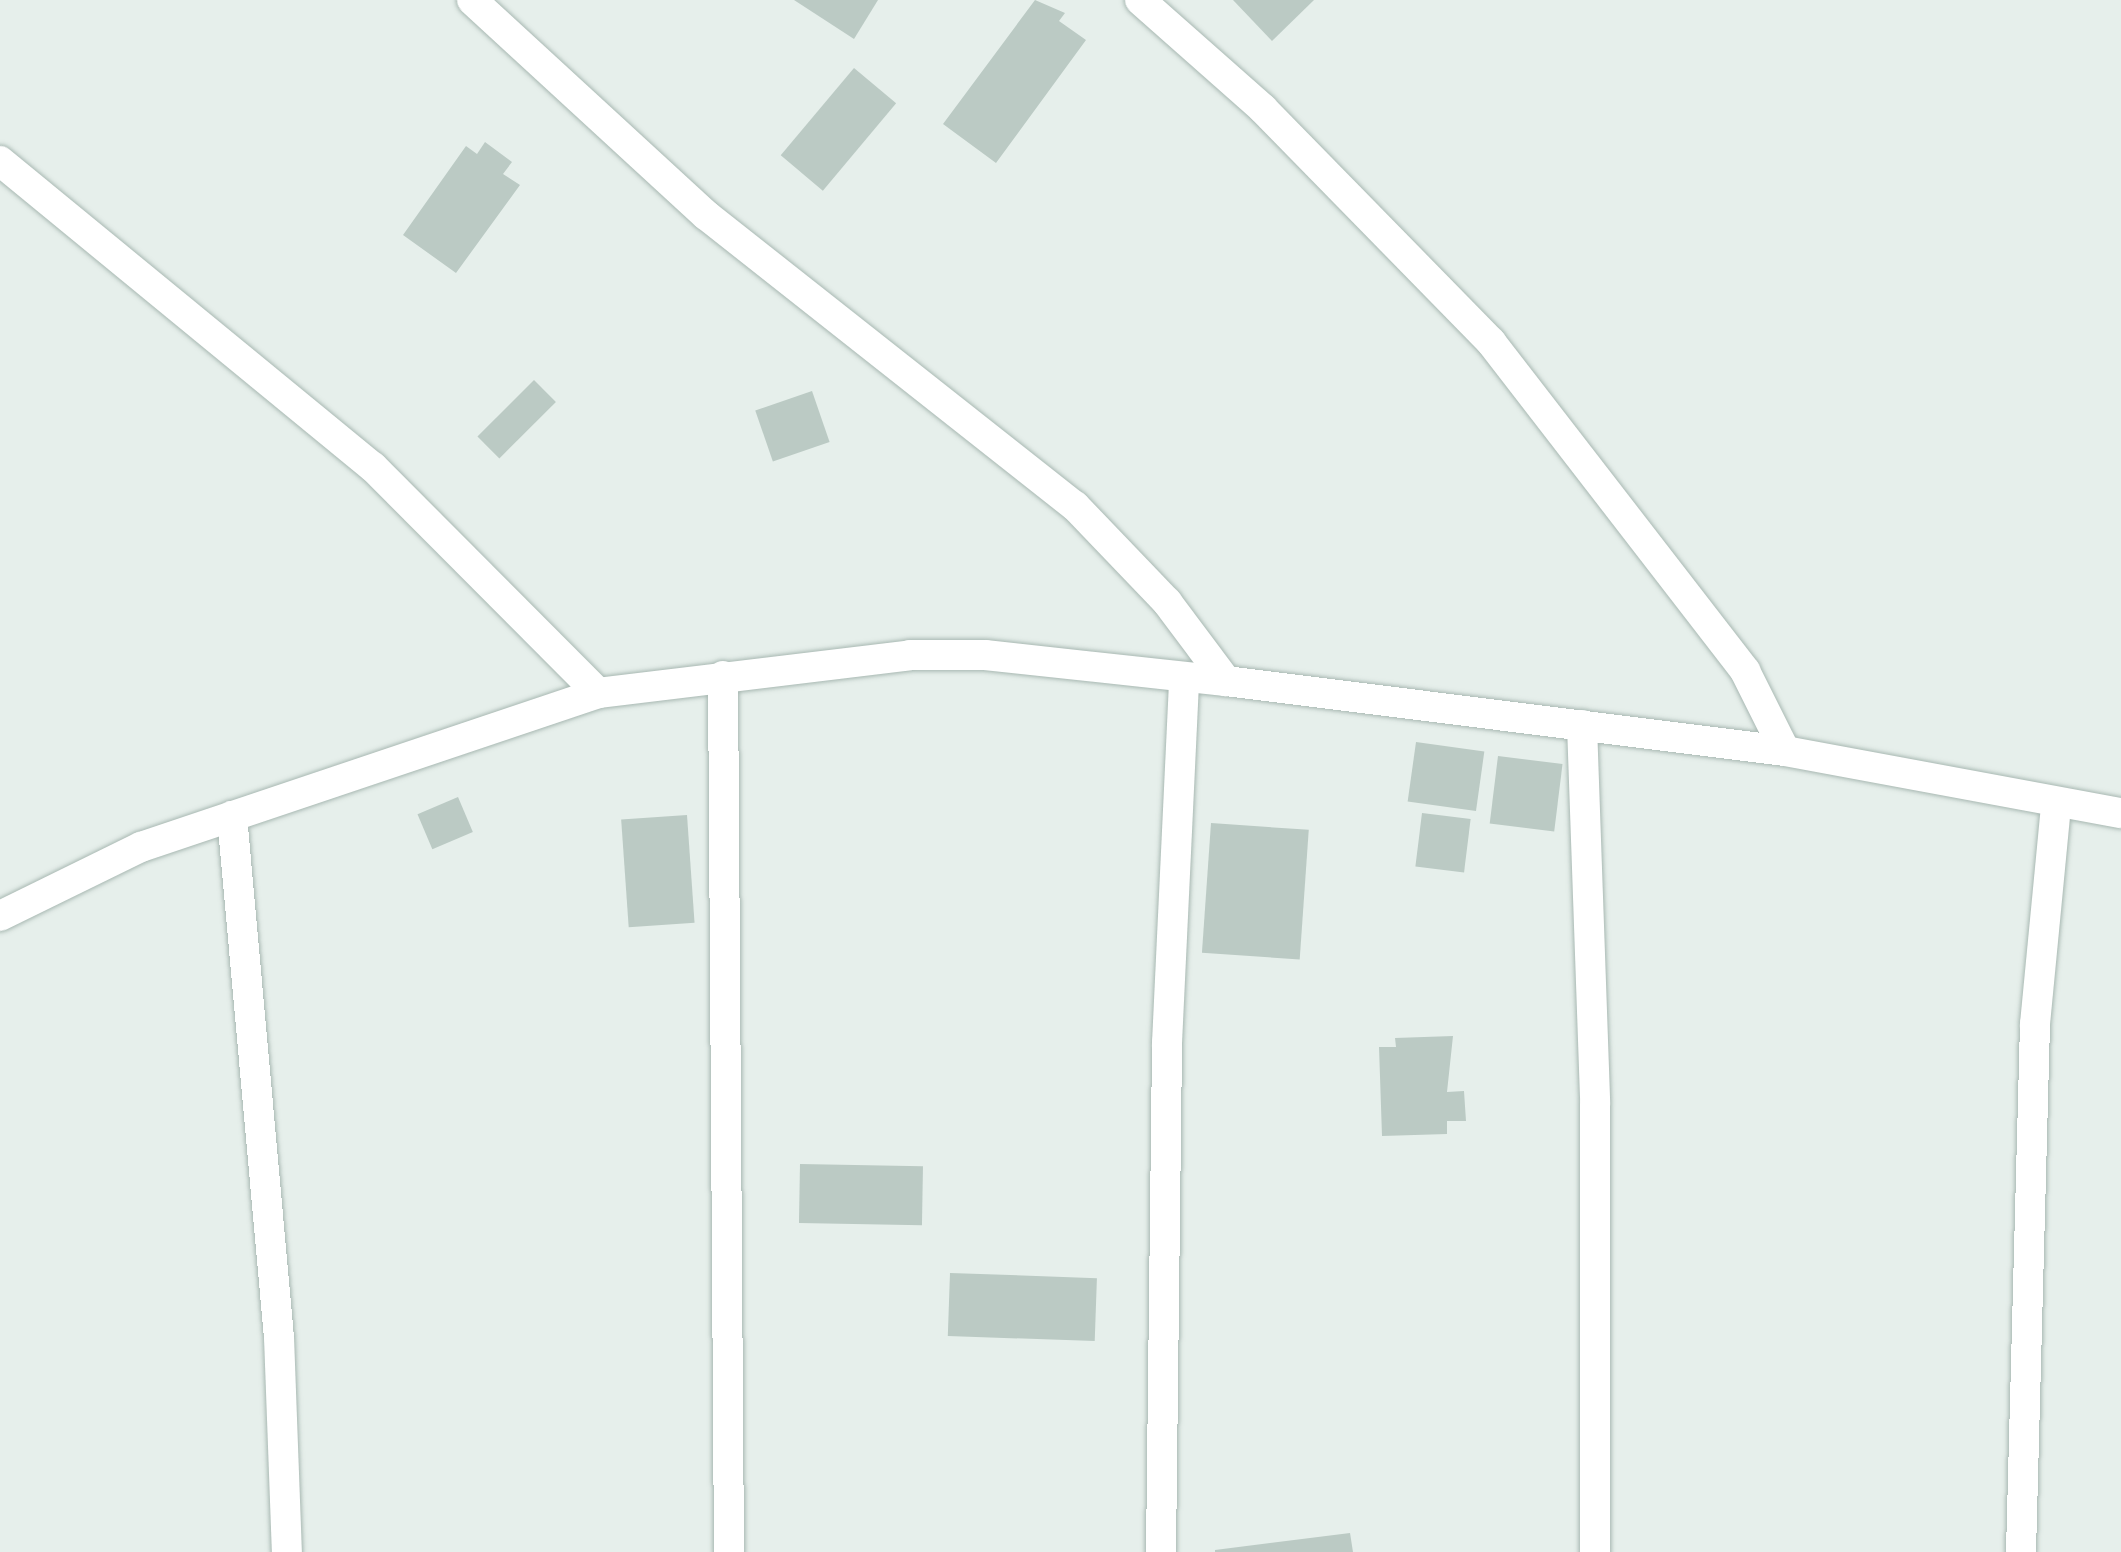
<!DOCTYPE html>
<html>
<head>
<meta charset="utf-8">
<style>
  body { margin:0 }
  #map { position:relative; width:2121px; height:1552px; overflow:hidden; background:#e6efeb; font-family:Karla,sans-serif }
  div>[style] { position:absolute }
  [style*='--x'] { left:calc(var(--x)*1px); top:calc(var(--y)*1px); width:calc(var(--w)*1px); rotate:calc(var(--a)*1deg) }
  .building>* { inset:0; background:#bbcac4; transform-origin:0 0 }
  .roads { filter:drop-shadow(0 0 2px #a8b8b2) drop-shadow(0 0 2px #a8b8b2) }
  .street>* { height:30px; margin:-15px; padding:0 15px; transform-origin:15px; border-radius:15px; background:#fff }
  span { translate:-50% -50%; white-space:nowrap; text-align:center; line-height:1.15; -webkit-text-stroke:10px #f7fbf9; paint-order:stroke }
</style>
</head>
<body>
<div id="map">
  <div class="building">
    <div style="clip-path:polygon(794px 0,878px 0,854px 39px)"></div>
    <div style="clip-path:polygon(1035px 0,1065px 13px,1059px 21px,1086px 40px,996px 163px,943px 124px)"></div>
    <div style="clip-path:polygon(1233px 0,1314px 0,1272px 41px)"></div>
    <div style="left:854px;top:68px;width:55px;height:114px;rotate:40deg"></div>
    <div style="clip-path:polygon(485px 142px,512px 162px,503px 174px,520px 185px,456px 273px,403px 235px,466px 146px,477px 154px)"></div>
    <div style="left:534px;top:380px;width:31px;height:80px;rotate:45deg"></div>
    <div style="left:812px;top:391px;width:54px;height:60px;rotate:71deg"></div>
    <div style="left:1416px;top:742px;width:69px;height:60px;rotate:8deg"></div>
    <div style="left:1498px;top:756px;width:65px;height:68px;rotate:7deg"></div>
    <div style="left:458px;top:797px;width:38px;height:44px;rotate:67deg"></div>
    <div style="left:1422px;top:813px;width:49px;height:54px;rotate:7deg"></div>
    <div style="left:687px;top:815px;width:108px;height:66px;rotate:86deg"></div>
    <div style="left:1211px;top:823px;width:98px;height:130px;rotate:4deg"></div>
    <div style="clip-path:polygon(1453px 1036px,1447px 1092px,1464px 1091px,1466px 1121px,1447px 1121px,1447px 1134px,1382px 1136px,1379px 1047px,1396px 1047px,1395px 1038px)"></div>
    <div style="left:800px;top:1164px;width:123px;height:59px;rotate:1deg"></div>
    <div style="left:950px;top:1273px;width:147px;height:63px;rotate:2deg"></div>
    <div style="clip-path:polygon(1350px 1533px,1353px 1552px,1215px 1552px,1215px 1550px)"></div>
  </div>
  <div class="roads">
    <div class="street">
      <div style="--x:472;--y:0;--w:318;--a:42.6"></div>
      <div style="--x:706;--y:215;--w:470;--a:38.3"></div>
      <div style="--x:1075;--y:506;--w:133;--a:46.2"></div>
      <div style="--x:1167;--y:602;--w:99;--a:53.2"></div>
      <div style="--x:1140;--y:0;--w:164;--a:41.5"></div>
      <div style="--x:1263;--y:109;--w:326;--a:45.6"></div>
      <div style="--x:1491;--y:342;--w:416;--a:52.3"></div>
      <div style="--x:1745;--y:671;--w:89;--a:63.4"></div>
      <div style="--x:0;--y:161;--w:482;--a:39.4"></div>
      <div style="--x:373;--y:467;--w:319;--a:45.1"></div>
      <div style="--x:723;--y:676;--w:876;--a:89.61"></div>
      <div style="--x:1582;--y:725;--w:379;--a:88"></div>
      <div style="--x:1595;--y:1104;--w:448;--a:90"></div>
      <div style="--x:232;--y:816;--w:523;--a:84.85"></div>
      <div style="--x:279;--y:1337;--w:215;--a:87.9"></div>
      <div style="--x:0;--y:916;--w:157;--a:-26.1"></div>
      <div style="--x:141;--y:847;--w:482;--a:-18.6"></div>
      <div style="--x:598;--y:693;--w:314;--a:-6.9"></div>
      <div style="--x:910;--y:655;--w:75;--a:0"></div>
      <div style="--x:985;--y:655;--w:242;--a:6.2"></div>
      <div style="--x:1226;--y:681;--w:563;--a:7.14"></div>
      <div style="--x:1785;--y:751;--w:342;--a:10.5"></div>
      <div style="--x:1161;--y:1552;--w:509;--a:-89.32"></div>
      <div style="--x:1167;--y:1043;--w:365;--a:-87.3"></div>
      <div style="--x:2021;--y:1552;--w:528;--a:-88.48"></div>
      <div style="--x:2035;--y:1024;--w:220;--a:-84.5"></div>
    </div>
  </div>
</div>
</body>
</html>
